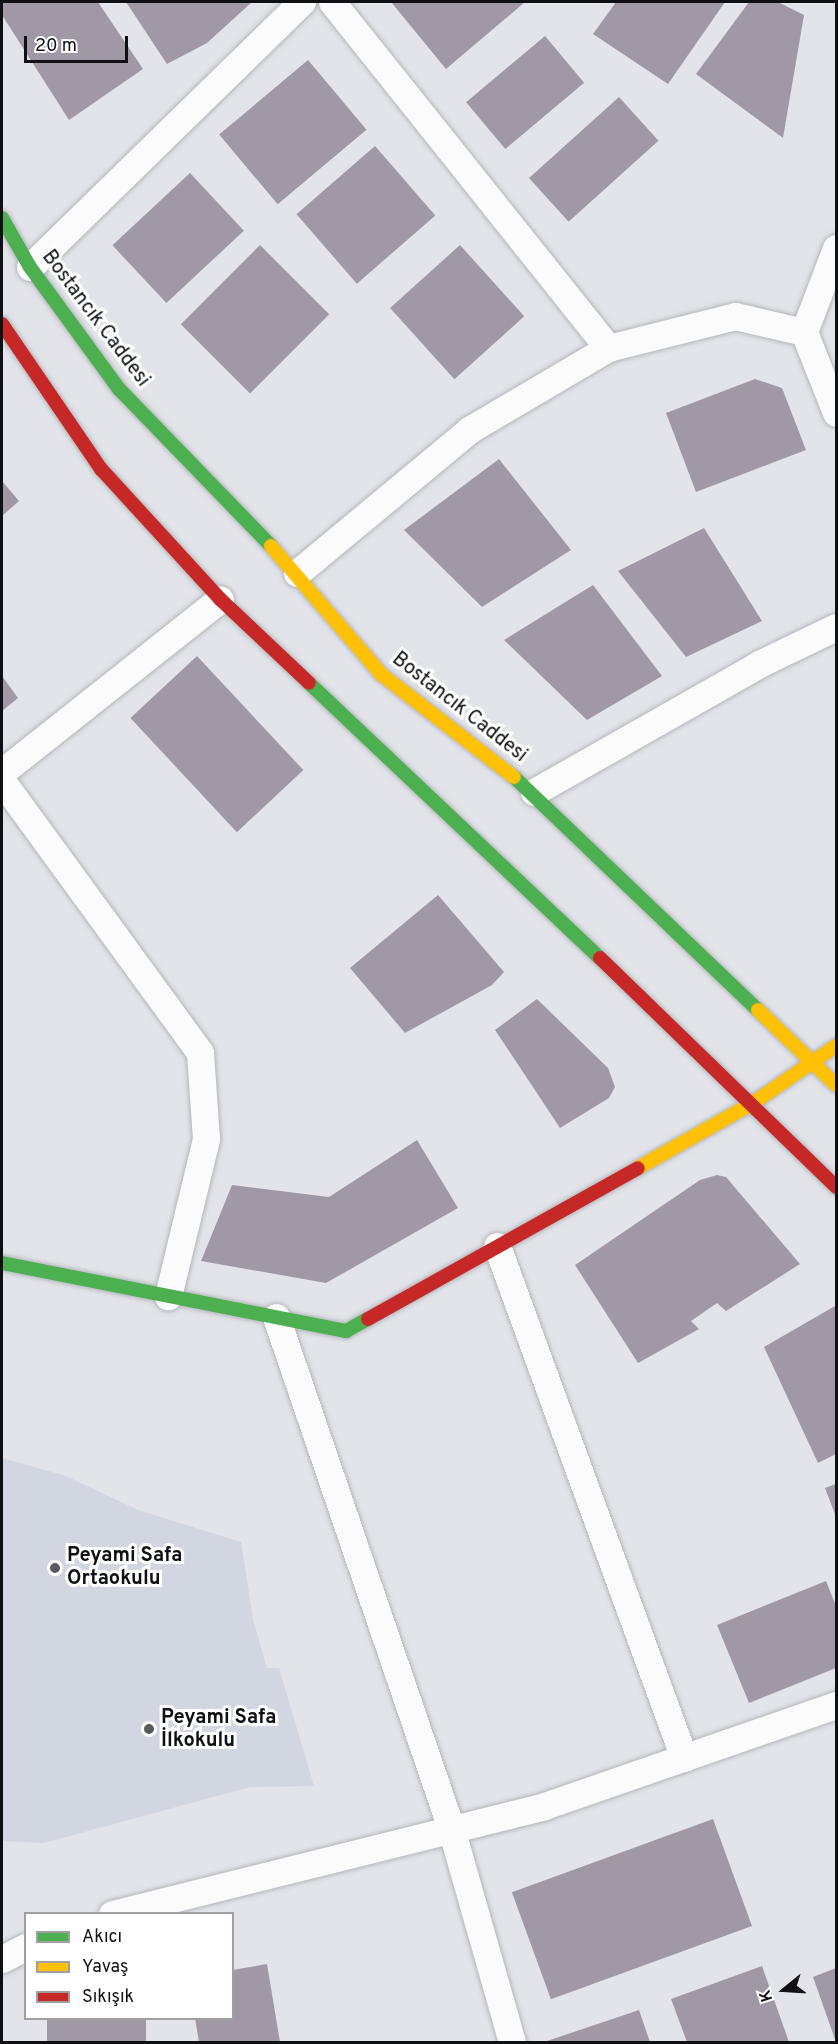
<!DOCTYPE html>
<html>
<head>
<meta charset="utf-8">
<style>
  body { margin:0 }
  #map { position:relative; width:838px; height:2044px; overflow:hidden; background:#e2e4e9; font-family:Overpass,sans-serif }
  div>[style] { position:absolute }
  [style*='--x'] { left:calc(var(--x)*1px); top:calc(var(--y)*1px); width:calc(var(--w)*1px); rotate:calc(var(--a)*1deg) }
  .built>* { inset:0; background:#d1d6e0 }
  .building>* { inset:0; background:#a099a5; transform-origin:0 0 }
  .roads { filter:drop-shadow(0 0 2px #b4b6ba) drop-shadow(0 0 2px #b4b6ba) }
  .street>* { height:27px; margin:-13.5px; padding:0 13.5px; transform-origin:13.5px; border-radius:13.5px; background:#fbfbfc }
  .fast>* { height:14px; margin:-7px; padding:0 7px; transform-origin:7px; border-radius:7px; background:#4caf50 }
  .slow>* { height:14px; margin:-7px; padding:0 7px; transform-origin:7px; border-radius:7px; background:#ffc107 }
  .jam>* { height:14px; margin:-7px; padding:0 7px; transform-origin:7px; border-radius:7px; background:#c62828 }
  .dots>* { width:16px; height:16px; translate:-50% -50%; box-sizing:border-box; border:3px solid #fff; border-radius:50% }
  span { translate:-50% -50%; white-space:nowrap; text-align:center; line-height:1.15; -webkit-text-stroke:6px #fff; paint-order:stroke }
  .street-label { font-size:20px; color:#0e1013 }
  .poi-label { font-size:20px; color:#0e1013; font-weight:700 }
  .left { translate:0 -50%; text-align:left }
  .frame { position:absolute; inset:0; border:3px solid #0e1013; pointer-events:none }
  .legend { position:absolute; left:24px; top:1912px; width:210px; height:108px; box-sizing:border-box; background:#fff; border:2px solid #9f9fa1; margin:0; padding:8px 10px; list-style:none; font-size:18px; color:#0e1013 }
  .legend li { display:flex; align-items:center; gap:12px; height:30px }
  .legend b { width:30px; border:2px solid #9f9fa1 }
  .north { position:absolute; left:754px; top:1960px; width:60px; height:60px; -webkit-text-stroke:4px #fff; paint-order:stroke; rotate:252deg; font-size:16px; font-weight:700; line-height:24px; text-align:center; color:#0e1013 }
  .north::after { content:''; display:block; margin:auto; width:21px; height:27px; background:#0e1013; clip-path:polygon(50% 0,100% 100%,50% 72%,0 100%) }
  .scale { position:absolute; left:24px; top:36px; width:104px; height:27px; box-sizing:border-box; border:3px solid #0e1013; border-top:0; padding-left:8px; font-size:18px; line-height:21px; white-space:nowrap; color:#0e1013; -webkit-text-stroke:4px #fff; paint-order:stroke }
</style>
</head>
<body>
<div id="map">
  <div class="built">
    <div style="clip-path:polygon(2px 1458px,66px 1476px,138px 1510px,241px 1542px,253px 1619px,267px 1668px,279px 1668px,314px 1786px,250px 1787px,44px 1843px,2px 1841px)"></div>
  </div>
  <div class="building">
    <div style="clip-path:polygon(2px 2px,98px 2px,143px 69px,69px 120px,2px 15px)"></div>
    <div style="clip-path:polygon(126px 2px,252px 2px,207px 43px,167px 64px)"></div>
    <div style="clip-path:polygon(391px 2px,525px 2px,446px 69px)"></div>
    <div style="clip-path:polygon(616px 2px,725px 2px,668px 84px,593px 34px)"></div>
    <div style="clip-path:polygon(749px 2px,778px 2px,804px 15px,783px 138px,696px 74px)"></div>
    <div style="left:545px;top:36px;width:61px;height:103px;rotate:50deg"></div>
    <div style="left:308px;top:60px;width:91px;height:116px;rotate:50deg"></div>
    <div style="left:619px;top:97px;width:59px;height:121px;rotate:48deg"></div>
    <div style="left:375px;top:146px;width:92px;height:104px;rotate:49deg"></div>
    <div style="left:190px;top:173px;width:79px;height:106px;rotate:47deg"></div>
    <div style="left:260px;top:245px;width:98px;height:112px;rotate:45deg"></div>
    <div style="left:460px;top:245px;width:96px;height:94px;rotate:48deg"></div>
    <div style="clip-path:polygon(755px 379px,782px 388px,806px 450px,696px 492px,666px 413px)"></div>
    <div style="clip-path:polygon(499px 459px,571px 550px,482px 607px,404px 530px)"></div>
    <div style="clip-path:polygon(2px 481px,19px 501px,2px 516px)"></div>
    <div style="clip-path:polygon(704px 528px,762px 621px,686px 657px,618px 571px)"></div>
    <div style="clip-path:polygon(593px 585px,662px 676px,587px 720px,504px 640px)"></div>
    <div style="left:197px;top:656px;width:156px;height:91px;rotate:47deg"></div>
    <div style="clip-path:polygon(2px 676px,18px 698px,2px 711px)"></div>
    <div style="clip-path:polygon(438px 895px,504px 972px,492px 985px,405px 1033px,350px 968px)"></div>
    <div style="clip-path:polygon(537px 999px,608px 1068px,615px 1087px,609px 1098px,560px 1128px,495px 1030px)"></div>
    <div style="clip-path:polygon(417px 1140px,458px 1208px,326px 1283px,201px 1261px,232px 1185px,329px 1197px)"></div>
    <div style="clip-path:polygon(717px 1175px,726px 1177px,800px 1264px,726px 1311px,717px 1303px,691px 1321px,699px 1329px,638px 1363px,575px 1265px,700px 1180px)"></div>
    <div style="clip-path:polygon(835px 1306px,836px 1454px,818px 1463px,764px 1347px)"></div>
    <div style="clip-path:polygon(836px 1484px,836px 1517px,825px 1488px)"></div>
    <div style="clip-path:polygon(826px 1581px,836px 1606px,836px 1668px,749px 1703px,717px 1625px)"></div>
    <div style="left:713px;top:1819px;width:114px;height:214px;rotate:70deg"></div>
    <div style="clip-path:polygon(267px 1964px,280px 2042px,199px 2042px,195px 2018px,232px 2018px,232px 1970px)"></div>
    <div style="clip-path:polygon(762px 1966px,789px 2042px,687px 2042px,671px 1999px)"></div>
    <div style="clip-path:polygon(836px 1968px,836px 2042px,813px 1977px)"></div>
    <div style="clip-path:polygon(639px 2010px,650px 2042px,544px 2042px)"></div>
    <div style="left:47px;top:2018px;width:99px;height:24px"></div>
  </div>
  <div class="roads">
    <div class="street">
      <div style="--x:332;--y:2;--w:443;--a:51.4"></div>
      <div style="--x:836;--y:248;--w:90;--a:110.9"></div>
      <div style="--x:804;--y:332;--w:87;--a:68.4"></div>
      <div style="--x:30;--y:267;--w:380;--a:-44.3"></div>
      <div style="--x:297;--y:573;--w:224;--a:-39.7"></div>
      <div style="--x:469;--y:430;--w:161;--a:-30.5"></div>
      <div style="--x:608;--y:348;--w:131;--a:-14.1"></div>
      <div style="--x:735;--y:316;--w:71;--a:13.1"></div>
      <div style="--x:2;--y:772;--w:278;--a:-38.4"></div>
      <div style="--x:2;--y:781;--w:336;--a:53.9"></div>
      <div style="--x:200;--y:1053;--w:86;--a:86"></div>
      <div style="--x:206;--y:1139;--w:162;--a:103.6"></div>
      <div style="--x:534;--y:792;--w:259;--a:-29.6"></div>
      <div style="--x:759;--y:664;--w:85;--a:-25.7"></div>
      <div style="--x:497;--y:1246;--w:545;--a:69.94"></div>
      <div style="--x:276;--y:1317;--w:540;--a:71.1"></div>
      <div style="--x:451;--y:1828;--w:223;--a:74.1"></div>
      <div style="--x:112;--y:1914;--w:445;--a:-14"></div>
      <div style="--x:544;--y:1806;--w:309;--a:-19.1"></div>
      <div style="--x:2;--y:1959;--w:27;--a:-27"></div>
    </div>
    <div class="fast">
      <div style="--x:2;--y:218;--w:56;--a:60.3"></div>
      <div style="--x:30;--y:267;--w:151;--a:53.9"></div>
      <div style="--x:119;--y:389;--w:219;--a:45.9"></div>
      <div style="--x:309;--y:683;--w:400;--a:43.4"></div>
      <div style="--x:514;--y:777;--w:337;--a:43.7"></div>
      <div style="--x:2;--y:1263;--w:351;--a:11.2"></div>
      <div style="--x:346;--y:1331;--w:25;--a:-29"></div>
    </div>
    <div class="slow">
      <div style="--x:271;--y:546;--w:169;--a:49.3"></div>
      <div style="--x:381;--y:674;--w:168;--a:37.8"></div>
      <div style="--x:758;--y:1010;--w:108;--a:43.9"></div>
      <div style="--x:638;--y:1168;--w:132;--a:-29.5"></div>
      <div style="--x:753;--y:1103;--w:101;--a:-34.5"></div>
    </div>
    <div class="jam">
      <div style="--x:2;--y:324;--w:176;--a:55.7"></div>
      <div style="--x:101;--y:469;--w:176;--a:47.5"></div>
      <div style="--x:220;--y:599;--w:122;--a:43.3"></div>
      <div style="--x:600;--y:958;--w:329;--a:44.1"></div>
      <div style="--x:368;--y:1319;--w:309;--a:-29.2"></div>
    </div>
  </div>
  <div class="dots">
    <div style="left:55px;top:1568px;background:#585a5e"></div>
    <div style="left:149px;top:1729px;background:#585a5e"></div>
  </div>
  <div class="street-label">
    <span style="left:95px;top:319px;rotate:53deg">Bostancık Caddesi</span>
    <span style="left:459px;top:708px;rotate:38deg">Bostancık Caddesi</span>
  </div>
  <div class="poi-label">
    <span class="left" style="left:67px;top:1568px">Peyami Safa<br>Ortaokulu</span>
    <span class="left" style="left:161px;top:1730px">Peyami Safa<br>İlkokulu</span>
  </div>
  <div class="frame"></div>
  <ul class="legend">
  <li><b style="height:8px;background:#4caf50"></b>Akıcı</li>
  <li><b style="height:8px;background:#ffc107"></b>Yavaş</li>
  <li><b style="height:8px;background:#c62828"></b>Sıkışık</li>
  </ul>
  <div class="north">K</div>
  <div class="scale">20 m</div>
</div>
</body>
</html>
